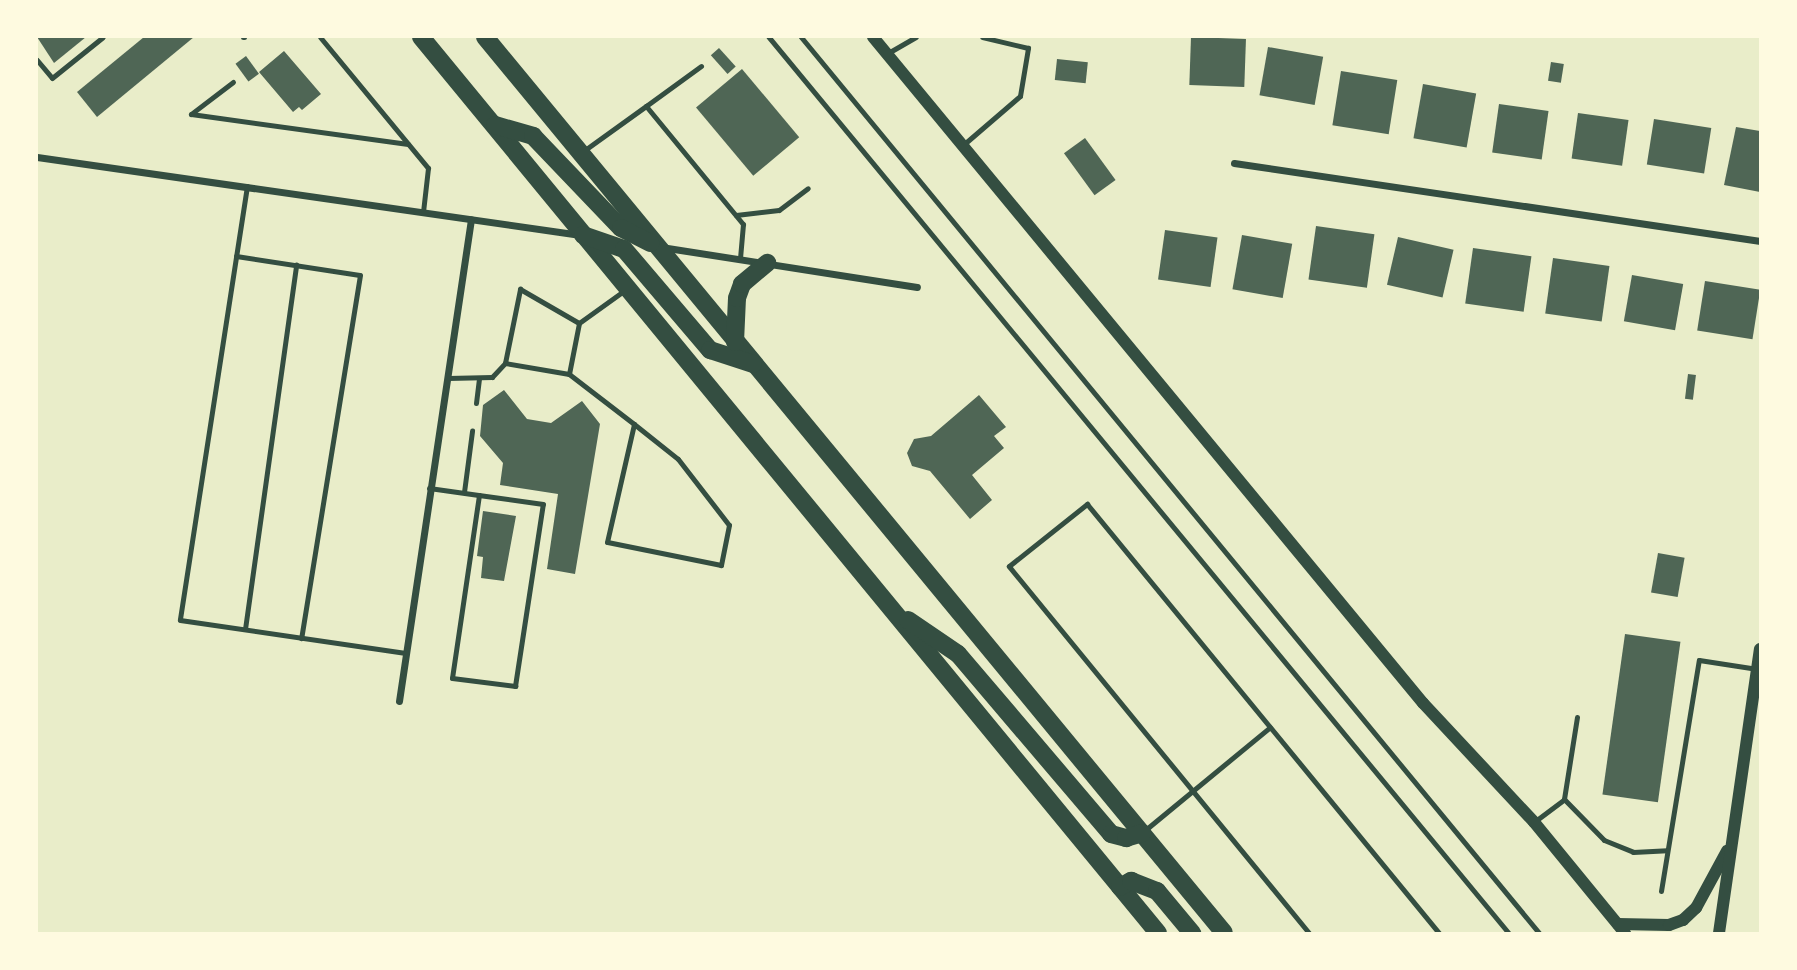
<!DOCTYPE html>
<html>
<head>
<meta charset="utf-8">
<style>
  body { margin:0 }
  #map { position:relative; width:1797px; height:970px; overflow:hidden; background:#e9edc9; font-family:Montserrat,sans-serif }
  div>[style] { position:absolute }
  [style*='--x'] { left:calc(var(--x)*1px); top:calc(var(--y)*1px); width:calc(var(--w)*1px); rotate:calc(var(--a)*1deg) }
  .building>* { inset:0; background:#4f6655; transform-origin:0 0 }
  .path>* { height:4.5px; margin:-2.25px; padding:0 2.25px; transform-origin:2.25px; border-radius:2.25px; background:#344e41 }
  .service>* { height:5px; margin:-2.5px; padding:0 2.5px; transform-origin:2.5px; border-radius:2.5px; background:#344e41 }
  .minor>* { height:7px; margin:-3.5px; padding:0 3.5px; transform-origin:3.5px; border-radius:3.5px; background:#344e41 }
  .tertiary>* { height:12px; margin:-6px; padding:0 6px; transform-origin:6px; border-radius:6px; background:#344e41 }
  .trunk>* { height:18px; margin:-9px; padding:0 9px; transform-origin:9px; border-radius:9px; background:#344e41 }
  span { translate:-50% -50%; white-space:nowrap; text-align:center; line-height:1.15; -webkit-text-stroke:7px #fefae0; paint-order:stroke }
  .frame { position:absolute; inset:0; border:38px solid #fefae0; pointer-events:none }
</style>
</head>
<body>
<div id="map">
  <div class="building">
    <div style="clip-path:polygon(37px 37px,86px 37px,54px 63px)"></div>
    <div style="clip-path:polygon(144px 37px,194px 37px,97px 117px,77px 92px)"></div>
    <div style="left:1191px;top:37px;width:55px;height:48px;rotate:2deg"></div>
    <div style="left:1268px;top:47px;width:56px;height:49px;rotate:10deg"></div>
    <div style="left:719px;top:48px;width:25px;height:11px;rotate:48deg"></div>
    <div style="clip-path:polygon(284px 51px,321px 94px,302px 110px,299px 107px,293px 112px,259px 72px)"></div>
    <div style="left:246px;top:56px;width:22px;height:13px;rotate:54deg"></div>
    <div style="left:1057px;top:59px;width:31px;height:21px;rotate:6deg"></div>
    <div style="left:1551px;top:62px;width:13px;height:19px;rotate:9deg"></div>
    <div style="left:742px;top:69px;width:89px;height:60px;rotate:50deg"></div>
    <div style="left:1341px;top:71px;width:57px;height:55px;rotate:9deg"></div>
    <div style="left:1423px;top:84px;width:54px;height:55px;rotate:10deg"></div>
    <div style="left:1499px;top:104px;width:50px;height:49px;rotate:8deg"></div>
    <div style="left:1578px;top:113px;width:51px;height:46px;rotate:8deg"></div>
    <div style="left:1654px;top:119px;width:58px;height:46px;rotate:9deg"></div>
    <div style="clip-path:polygon(1736px 127px,1760px 131px,1760px 192px,1724px 185px)"></div>
    <div style="left:1085px;top:138px;width:52px;height:26px;rotate:54deg"></div>
    <div style="left:1316px;top:226px;width:59px;height:54px;rotate:8deg"></div>
    <div style="left:1165px;top:230px;width:53px;height:50px;rotate:8deg"></div>
    <div style="left:1242px;top:235px;width:51px;height:55px;rotate:10deg"></div>
    <div style="left:1398px;top:237px;width:57px;height:49px;rotate:13deg"></div>
    <div style="left:1473px;top:248px;width:59px;height:56px;rotate:8deg"></div>
    <div style="left:1553px;top:258px;width:57px;height:56px;rotate:8deg"></div>
    <div style="left:1632px;top:275px;width:52px;height:47px;rotate:10deg"></div>
    <div style="left:1705px;top:281px;width:56px;height:50px;rotate:9deg"></div>
    <div style="left:1688px;top:374px;width:8px;height:25px;rotate:7deg"></div>
    <div style="clip-path:polygon(504px 390px,527px 419px,551px 423px,582px 401px,600px 424px,575px 574px,547px 569px,558px 494px,500px 485px,503px 463px,480px 436px,483px 405px)"></div>
    <div style="clip-path:polygon(979px 395px,1006px 427px,994px 436px,1004px 448px,972px 475px,992px 500px,970px 519px,930px 471px,912px 466px,907px 453px,914px 439px,931px 436px)"></div>
    <div style="clip-path:polygon(483px 511px,516px 516px,504px 581px,481px 578px,483px 557px,477px 556px)"></div>
    <div style="left:1658px;top:553px;width:27px;height:40px;rotate:10deg"></div>
    <div style="left:1625px;top:634px;width:56px;height:162px;rotate:8deg"></div>
  </div>
  <div class="path">
    <div style="--x:769;--y:37;--w:1162;--a:50.45"></div>
  </div>
  <div class="service">
    <div style="--x:243;--y:37;--w:1;--a:0"></div>
    <div style="--x:320;--y:37;--w:170;--a:50.5"></div>
    <div style="--x:428;--y:168;--w:44;--a:96.5"></div>
    <div style="--x:801;--y:37;--w:1161;--a:50.52"></div>
    <div style="--x:888;--y:53;--w:32;--a:-30"></div>
    <div style="--x:37;--y:60;--w:23;--a:50"></div>
    <div style="--x:52;--y:78;--w:65;--a:-38.8"></div>
    <div style="--x:233;--y:82;--w:53;--a:142.7"></div>
    <div style="--x:191;--y:114;--w:219;--a:7.9"></div>
    <div style="--x:646;--y:106;--w:68;--a:-36"></div>
    <div style="--x:963;--y:145;--w:75;--a:-40.7"></div>
    <div style="--x:1020;--y:96;--w:49;--a:-80.5"></div>
    <div style="--x:1028;--y:48;--w:47;--a:-166.6"></div>
    <div style="--x:582;--y:152;--w:79;--a:-35.7"></div>
    <div style="--x:646;--y:106;--w:153;--a:50.6"></div>
    <div style="--x:743;--y:224;--w:35;--a:95"></div>
    <div style="--x:247;--y:186;--w:439;--a:98.8"></div>
    <div style="--x:180;--y:620;--w:228;--a:8.3"></div>
    <div style="--x:736;--y:215;--w:43;--a:-6.6"></div>
    <div style="--x:779;--y:210;--w:36;--a:-37"></div>
    <div style="--x:236;--y:256;--w:125;--a:8.7"></div>
    <div style="--x:360;--y:275;--w:368;--a:99.2"></div>
    <div style="--x:505;--y:363;--w:76;--a:-78.5"></div>
    <div style="--x:520;--y:289;--w:68;--a:30"></div>
    <div style="--x:569;--y:374;--w:82;--a:37.6"></div>
    <div style="--x:634;--y:424;--w:56;--a:38.5"></div>
    <div style="--x:678;--y:459;--w:83;--a:52.3"></div>
    <div style="--x:729;--y:525;--w:41;--a:101.3"></div>
    <div style="--x:721;--y:565;--w:116;--a:-168.6"></div>
    <div style="--x:607;--y:542;--w:121;--a:-77.1"></div>
    <div style="--x:448;--y:378;--w:44;--a:-1.3"></div>
    <div style="--x:492;--y:377;--w:19;--a:-47"></div>
    <div style="--x:505;--y:363;--w:65;--a:9.8"></div>
    <div style="--x:569;--y:374;--w:52;--a:-78.9"></div>
    <div style="--x:579;--y:323;--w:57;--a:-35.7"></div>
    <div style="--x:476;--y:403;--w:24;--a:-83"></div>
    <div style="--x:429;--y:488;--w:50;--a:8"></div>
    <div style="--x:479;--y:495;--w:185;--a:98.4"></div>
    <div style="--x:452;--y:678;--w:64;--a:7.2"></div>
    <div style="--x:515;--y:686;--w:184;--a:-81.3"></div>
    <div style="--x:543;--y:504;--w:65;--a:-172"></div>
    <div style="--x:464;--y:492;--w:62;--a:-82.5"></div>
    <div style="--x:245;--y:629;--w:368;--a:-82"></div>
    <div style="--x:1564;--y:799;--w:83;--a:-81"></div>
    <div style="--x:1534;--y:822;--w:38;--a:-37"></div>
    <div style="--x:1564;--y:799;--w:57;--a:45.7"></div>
    <div style="--x:1604;--y:840;--w:31;--a:22"></div>
    <div style="--x:1633;--y:852;--w:34;--a:-3"></div>
    <div style="--x:1144;--y:831;--w:163;--a:-39.5"></div>
    <div style="--x:1661;--y:891;--w:234;--a:-80.7"></div>
    <div style="--x:1699;--y:660;--w:59;--a:8.8"></div>
    <div style="--x:1309;--y:933;--w:474;--a:-129.3"></div>
    <div style="--x:1009;--y:566;--w:100;--a:-38.5"></div>
    <div style="--x:1087;--y:504;--w:555;--a:50.63"></div>
  </div>
  <div class="minor">
    <div style="--x:37;--y:157;--w:549;--a:8.17"></div>
    <div style="--x:1234;--y:163;--w:532;--a:8.43"></div>
    <div style="--x:661;--y:247;--w:259;--a:8.9"></div>
    <div style="--x:399;--y:701;--w:487;--a:-81.5"></div>
  </div>
  <div class="tertiary">
    <div style="--x:873;--y:37;--w:864;--a:50.45"></div>
    <div style="--x:1423;--y:703;--w:163;--a:47"></div>
    <div style="--x:1534;--y:822;--w:144;--a:50.7"></div>
    <div style="--x:1618;--y:924;--w:51;--a:1.1"></div>
    <div style="--x:1669;--y:925;--w:15;--a:-20"></div>
    <div style="--x:1683;--y:920;--w:18;--a:-43"></div>
    <div style="--x:1696;--y:908;--w:65;--a:-61.5"></div>
    <div style="--x:1719;--y:933;--w:287;--a:-81.8"></div>
  </div>
  <div class="trunk">
    <div style="--x:421;--y:37;--w:1160;--a:50.56"></div>
    <div style="--x:485;--y:37;--w:1161;--a:50.48"></div>
    <div style="--x:495;--y:125;--w:40;--a:16"></div>
    <div style="--x:533;--y:136;--w:127;--a:46.3"></div>
    <div style="--x:621;--y:228;--w:33;--a:27"></div>
    <div style="--x:583;--y:235;--w:43;--a:18.9"></div>
    <div style="--x:624;--y:249;--w:133;--a:49.6"></div>
    <div style="--x:710;--y:350;--w:45;--a:18"></div>
    <div style="--x:735;--y:342;--w:44;--a:-87.4"></div>
    <div style="--x:737;--y:298;--w:15;--a:-70"></div>
    <div style="--x:742;--y:284;--w:33;--a:-40"></div>
    <div style="--x:908;--y:620;--w:60;--a:34.2"></div>
    <div style="--x:958;--y:654;--w:236;--a:49.6"></div>
    <div style="--x:1111;--y:834;--w:16;--a:15"></div>
    <div style="--x:1126;--y:838;--w:17;--a:-17"></div>
    <div style="--x:1120;--y:887;--w:13;--a:-29"></div>
    <div style="--x:1131;--y:881;--w:28;--a:21"></div>
    <div style="--x:1157;--y:891;--w:55;--a:50.2"></div>
  </div>
  <div class="frame"></div>
</div>
</body>
</html>
